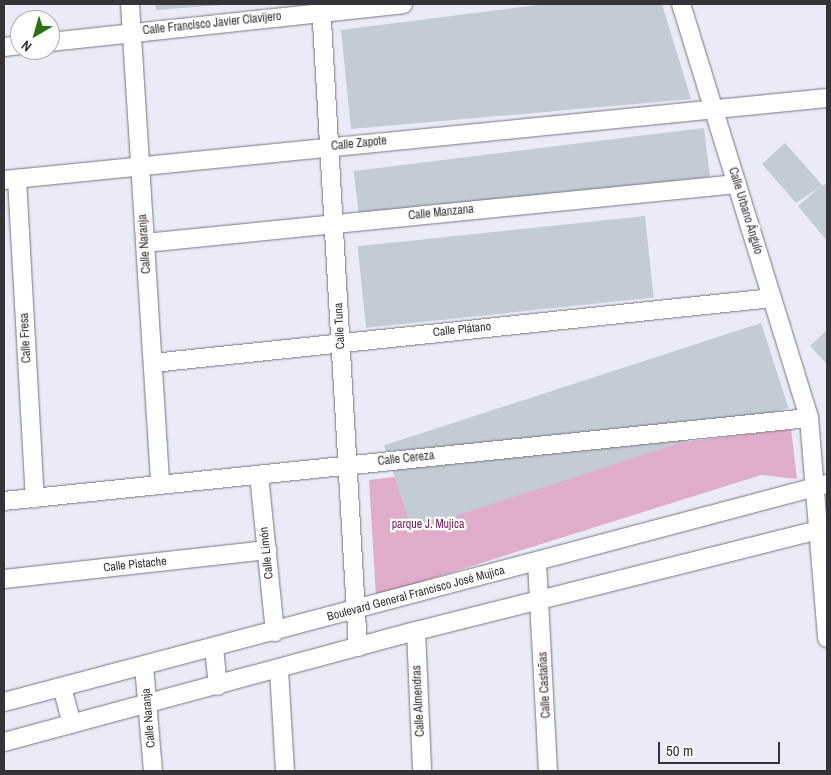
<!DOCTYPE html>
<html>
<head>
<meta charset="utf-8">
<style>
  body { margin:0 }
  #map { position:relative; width:831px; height:775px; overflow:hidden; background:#eaebf7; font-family:"Archivo Narrow",sans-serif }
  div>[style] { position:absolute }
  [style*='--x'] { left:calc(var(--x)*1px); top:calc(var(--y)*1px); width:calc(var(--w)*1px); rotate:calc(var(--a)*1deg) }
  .green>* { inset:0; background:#dfadcb }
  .building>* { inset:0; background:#c3cbd5; transform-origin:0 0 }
  .roads { filter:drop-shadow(0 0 1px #757580) drop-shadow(0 0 1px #757580) }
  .minor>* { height:18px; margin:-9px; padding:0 9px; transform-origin:9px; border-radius:9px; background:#fff }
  span { translate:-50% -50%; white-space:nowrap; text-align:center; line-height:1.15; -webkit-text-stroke:4.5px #fff; paint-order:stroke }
  .street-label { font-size:12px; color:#333338 }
  .park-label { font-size:12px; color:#7c2361 }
  .frame { position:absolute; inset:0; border:5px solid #333338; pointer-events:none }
  .north { position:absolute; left:10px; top:10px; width:50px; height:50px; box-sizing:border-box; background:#fff; border:1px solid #adadaf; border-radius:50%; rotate:218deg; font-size:14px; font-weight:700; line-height:20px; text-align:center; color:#333338 }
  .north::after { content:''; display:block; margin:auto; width:18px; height:22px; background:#2c710e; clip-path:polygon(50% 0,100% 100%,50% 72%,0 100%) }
  .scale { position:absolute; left:658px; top:742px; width:122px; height:22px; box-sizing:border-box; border:2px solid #333338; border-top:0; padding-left:6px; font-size:15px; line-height:18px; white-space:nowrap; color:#333338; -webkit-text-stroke:4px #fff; paint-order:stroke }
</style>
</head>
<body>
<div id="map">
  <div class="green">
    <div style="clip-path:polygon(791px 429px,797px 479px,761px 475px,376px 596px,369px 480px)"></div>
  </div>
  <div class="building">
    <div style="clip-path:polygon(155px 4px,220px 4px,220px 5px,156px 10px)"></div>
    <div style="clip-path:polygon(545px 4px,662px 4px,691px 99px,351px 129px,341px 30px)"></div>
    <div style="left:704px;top:128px;width:49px;height:353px;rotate:83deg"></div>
    <div style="clip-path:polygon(785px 143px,822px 185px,827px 184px,827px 241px,798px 206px,820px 187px,796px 203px,762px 164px)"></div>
    <div style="left:645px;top:216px;width:82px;height:289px;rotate:84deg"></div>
    <div style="left:761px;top:323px;width:89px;height:396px;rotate:72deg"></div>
    <div style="clip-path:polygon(827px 330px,827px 364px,810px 346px)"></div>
  </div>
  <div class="roads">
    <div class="minor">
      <div style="--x:130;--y:4;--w:482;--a:86.4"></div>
      <div style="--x:321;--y:4;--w:644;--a:86.71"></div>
      <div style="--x:681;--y:4;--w:433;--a:72.8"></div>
      <div style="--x:809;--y:418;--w:221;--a:85.3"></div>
      <div style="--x:50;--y:42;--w:355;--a:-6.1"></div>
      <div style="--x:4;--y:47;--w:16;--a:-7"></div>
      <div style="--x:17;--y:179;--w:320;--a:86.8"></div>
      <div style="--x:4;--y:180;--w:827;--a:-5.69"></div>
      <div style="--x:145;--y:243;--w:595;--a:-5.69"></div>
      <div style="--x:153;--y:363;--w:622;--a:-5.99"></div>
      <div style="--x:259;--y:475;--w:158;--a:84.2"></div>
      <div style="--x:4;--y:501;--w:809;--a:-5.89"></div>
      <div style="--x:537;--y:562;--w:209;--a:87"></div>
      <div style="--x:4;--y:579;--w:265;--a:-6.3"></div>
      <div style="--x:416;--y:631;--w:140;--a:87.5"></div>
      <div style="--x:214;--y:648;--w:38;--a:84"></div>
      <div style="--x:144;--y:666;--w:105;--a:85.1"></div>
      <div style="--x:279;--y:670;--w:101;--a:86.6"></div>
      <div style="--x:62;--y:687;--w:38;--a:75"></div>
      <div style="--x:4;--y:702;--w:851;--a:-14.84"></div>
      <div style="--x:4;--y:742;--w:427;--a:-15.1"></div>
      <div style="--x:416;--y:631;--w:424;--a:-14.1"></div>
    </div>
  </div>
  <div class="street-label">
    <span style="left:212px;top:24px;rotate:-6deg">Calle Francisco Javier Clavijero</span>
    <span style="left:359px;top:144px;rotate:-6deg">Calle Zapote</span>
    <span style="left:745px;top:211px;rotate:73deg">Calle Urbano Ángulo</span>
    <span style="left:441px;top:213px;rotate:-6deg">Calle Manzana</span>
    <span style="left:145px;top:244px;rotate:-94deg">Calle Naranja</span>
    <span style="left:340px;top:326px;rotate:-93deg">Calle Tuna</span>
    <span style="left:462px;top:330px;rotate:-6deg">Calle Plátano</span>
    <span style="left:26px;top:338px;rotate:-93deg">Calle Fresa</span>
    <span style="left:406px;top:459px;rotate:-6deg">Calle Cereza</span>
    <span style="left:267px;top:553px;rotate:-96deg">Calle Limón</span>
    <span style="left:135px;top:565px;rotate:-6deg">Calle Pistache</span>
    <span style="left:416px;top:594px;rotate:-15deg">Boulevard General Francisco José Mujica</span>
    <span style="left:545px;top:685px;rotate:-93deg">Calle Castañas</span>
    <span style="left:419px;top:701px;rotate:-93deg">Calle Almendras</span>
    <span style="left:149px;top:718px;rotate:-95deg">Calle Naranja</span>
  </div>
  <div class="park-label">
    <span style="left:428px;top:525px">parque J. Mujica</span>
  </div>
  <div class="frame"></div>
  <div class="north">N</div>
  <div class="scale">50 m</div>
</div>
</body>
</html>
